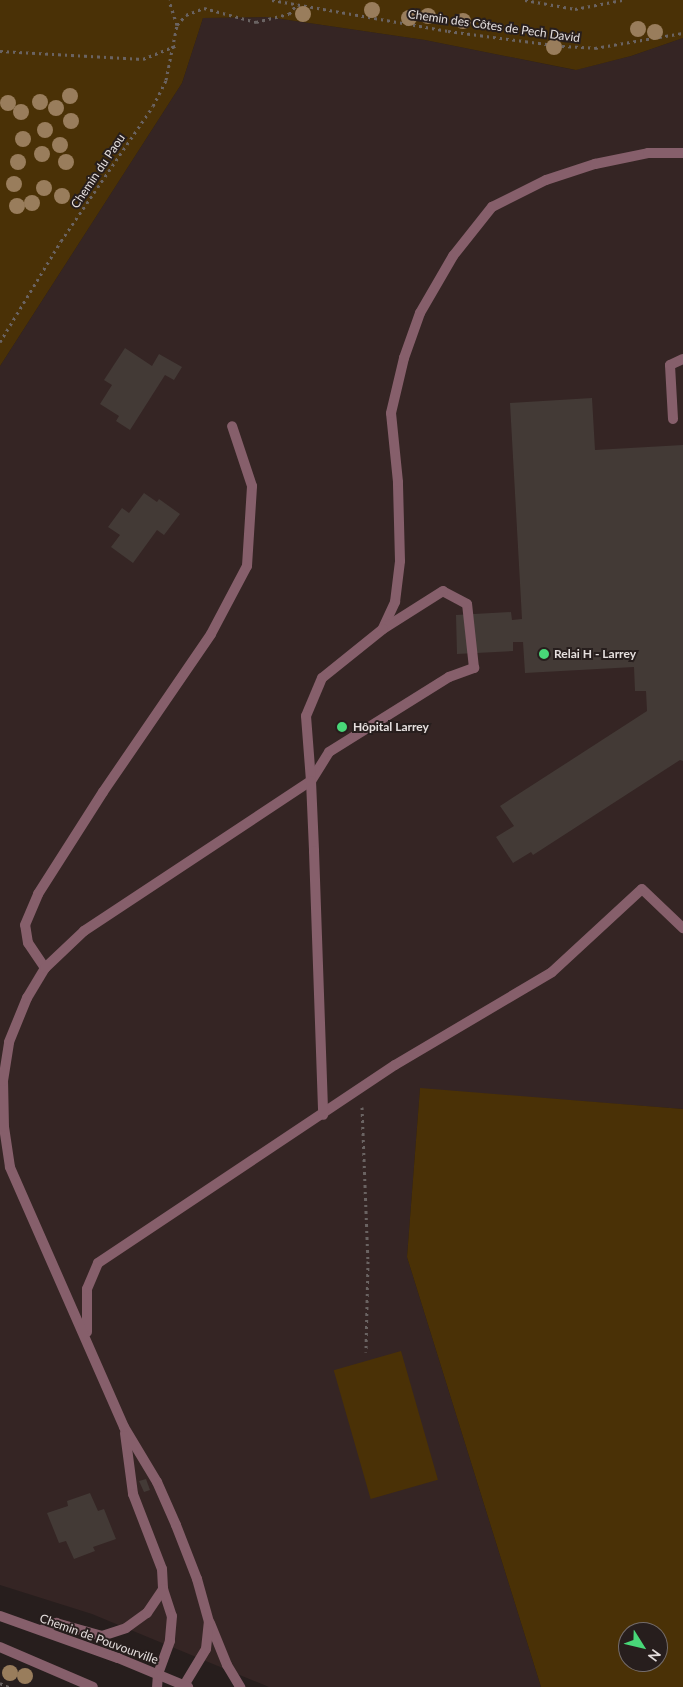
<!DOCTYPE html>
<html>
<head>
<meta charset="utf-8">
<style>
  body { margin:0 }
  #map { position:relative; width:683px; height:1687px; overflow:hidden; background:#271e1d; font-family:Lato,sans-serif }
  div>[style] { position:absolute }
  [style*='--x'] { left:calc(var(--x)*1px); top:calc(var(--y)*1px); width:calc(var(--w)*1px); rotate:calc(var(--a)*1deg) }
  .built>* { inset:0; background:#352524 }
  .green>* { inset:0; background:#4a3106; transform-origin:0 0 }
  .building>* { inset:0; background:#433a36 }
  .path>* { height:3px; margin-top:-1.5px; transform-origin:0; background:repeating-linear-gradient(90deg,#6a6362 0 2.5px,transparent 0 6.5px) }
  .service>* { height:10px; margin:-5px; padding:0 5px; transform-origin:5px; border-radius:5px; background:#865f6b }
  .tertiary>* { height:10px; margin:-5px; padding:0 5px; transform-origin:5px; border-radius:5px; background:#865f6b }
  .trees>* { width:16px; height:16px; margin:-8px; border-radius:50%; background:#997d5c }
  .dots>* { width:14px; height:14px; translate:-50% -50%; box-sizing:border-box; border:2px solid #271e1d; border-radius:50% }
  span { translate:-50% -50%; white-space:nowrap; text-align:center; line-height:1.15; -webkit-text-stroke:4px #271e1d; paint-order:stroke }
  .street-label { font-size:12px; color:#e5dfde }
  .poi-label { font-size:12px; color:#e5dfde; font-weight:700 }
  .left { translate:0 -50%; text-align:left }
  .north { position:absolute; left:618px; top:1622px; width:50px; height:50px; box-sizing:border-box; background:#271e1d; border:1px solid #736b6a; border-radius:50%; rotate:126deg; font-size:14px; font-weight:700; line-height:20px; text-align:center; color:#e5dfde }
  .north::after { content:''; display:block; margin:auto; width:18px; height:22px; background:#48d778; clip-path:polygon(50% 0,100% 100%,50% 72%,0 100%) }
</style>
</head>
<body>
<div id="map">
  <div class="built">
    <div style="clip-path:polygon(268px 17px,425px 40px,575px 70px,631px 56px,683px 38px,683px 1109px,420px 1089px,407px 1257px,541px 1687px,269px 1687px,92px 1614px,0 1585px,0 366px,182px 83px,203px 18px)"></div>
  </div>
  <div class="green">
    <div style="clip-path:polygon(0 0,683px 0,683px 38px,631px 56px,576px 70px,425px 40px,268px 17px,203px 18px,182px 83px,0 366px)"></div>
    <div style="clip-path:polygon(evenodd,420px 1088px,683px 1109px,683px 1687px,541px 1687px,407px 1257px,420px 1088px,628px 1632px,658px 1632px,658px 1662px,628px 1662px,628px 1632px)"></div>
    <div style="left:401px;top:1351px;width:134px;height:70px;rotate:74deg"></div>
  </div>
  <div class="building">
    <div style="clip-path:polygon(125px 348px,152px 366px,159px 354px,182px 367px,174px 380px,165px 375px,130px 430px,116px 421px,119px 416px,100px 404px,112px 385px,104px 380px)"></div>
    <div style="clip-path:polygon(592px 398px,595px 450px,683px 445px,683px 761px,680px 760px,533px 855px,531px 852px,513px 863px,496px 837px,514px 826px,500px 806px,647px 711px,646px 691px,635px 691px,634px 667px,525px 673px,523px 642px,513px 642px,513px 651px,457px 654px,456px 615px,511px 612px,512px 620px,522px 619px,510px 403px)"></div>
    <div style="clip-path:polygon(144px 493px,157px 502px,159px 499px,180px 514px,164px 535px,157px 530px,133px 563px,111px 547px,120px 535px,108px 527px,122px 508px,129px 513px)"></div>
    <div style="clip-path:polygon(146px 1479px,150px 1490px,144px 1492px,139px 1481px)"></div>
    <div style="clip-path:polygon(90px 1493px,98px 1511px,104px 1509px,116px 1539px,93px 1547px,95px 1551px,74px 1559px,66px 1541px,59px 1543px,47px 1513px,68px 1506px,67px 1501px)"></div>
  </div>
  <div class="path">
    <div style="--x:272;--y:0;--w:179;--a:10"></div>
    <div style="--x:448;--y:31;--w:115;--a:7.5"></div>
    <div style="--x:562;--y:46;--w:33;--a:3"></div>
    <div style="--x:595;--y:48;--w:89;--a:-9.7"></div>
    <div style="--x:525;--y:0;--w:51;--a:10.2"></div>
    <div style="--x:575;--y:9;--w:48;--a:-10.8"></div>
    <div style="--x:177;--y:25;--w:13;--a:-48"></div>
    <div style="--x:186;--y:15;--w:19;--a:-21"></div>
    <div style="--x:204;--y:8;--w:54;--a:15.1"></div>
    <div style="--x:256;--y:22;--w:34;--a:-14"></div>
    <div style="--x:289;--y:14;--w:13;--a:-51"></div>
    <div style="--x:0;--y:51;--w:143;--a:3.2"></div>
    <div style="--x:143;--y:59;--w:35;--a:-22"></div>
    <div style="--x:0;--y:342;--w:118;--a:-58.9"></div>
    <div style="--x:61;--y:241;--w:163;--a:-55.7"></div>
    <div style="--x:153;--y:106;--w:29;--a:-63"></div>
    <div style="--x:166;--y:80;--w:56;--a:-78.7"></div>
    <div style="--x:177;--y:25;--w:26;--a:-108"></div>
    <div style="--x:362;--y:1107;--w:154;--a:87.8"></div>
    <div style="--x:368;--y:1261;--w:91;--a:91.3"></div>
    <div style="--x:0;--y:1683;--w:10;--a:24"></div>
  </div>
  <div class="service">
    <div style="--x:673;--y:419;--w:54;--a:-93.2"></div>
    <div style="--x:670;--y:365;--w:14;--a:-25"></div>
    <div style="--x:383;--y:628;--w:29;--a:-65"></div>
    <div style="--x:395;--y:602;--w:41;--a:-83"></div>
    <div style="--x:400;--y:561;--w:79;--a:-91.5"></div>
    <div style="--x:398;--y:482;--w:69;--a:-95.8"></div>
    <div style="--x:391;--y:413;--w:57;--a:-76.7"></div>
    <div style="--x:404;--y:358;--w:48;--a:-70.4"></div>
    <div style="--x:420;--y:313;--w:66;--a:-59.9"></div>
    <div style="--x:453;--y:256;--w:63;--a:-51.5"></div>
    <div style="--x:492;--y:207;--w:60;--a:-26.6"></div>
    <div style="--x:546;--y:180;--w:52;--a:-18.1"></div>
    <div style="--x:595;--y:164;--w:54;--a:-11.7"></div>
    <div style="--x:648;--y:153;--w:35;--a:0"></div>
    <div style="--x:45;--y:968;--w:30;--a:-124"></div>
    <div style="--x:28;--y:943;--w:18;--a:-99"></div>
    <div style="--x:25;--y:925;--w:34;--a:-67"></div>
    <div style="--x:38;--y:894;--w:121;--a:-57.5"></div>
    <div style="--x:103;--y:792;--w:191;--a:-55.6"></div>
    <div style="--x:211;--y:634;--w:77;--a:-62.1"></div>
    <div style="--x:247;--y:566;--w:80;--a:-86.4"></div>
    <div style="--x:252;--y:486;--w:63;--a:-108.4"></div>
    <div style="--x:87;--y:1332;--w:43;--a:-90"></div>
    <div style="--x:87;--y:1289;--w:28;--a:-67"></div>
    <div style="--x:98;--y:1263;--w:357;--a:-33.7"></div>
    <div style="--x:395;--y:1065;--w:182;--a:-30.6"></div>
    <div style="--x:552;--y:972;--w:122;--a:-42.7"></div>
    <div style="--x:642;--y:889;--w:57;--a:43.6"></div>
    <div style="--x:125;--y:1433;--w:62;--a:82.5"></div>
    <div style="--x:133;--y:1494;--w:80;--a:68.9"></div>
    <div style="--x:162;--y:1569;--w:20;--a:87"></div>
    <div style="--x:163;--y:1589;--w:28;--a:72"></div>
    <div style="--x:172;--y:1616;--w:25;--a:95"></div>
    <div style="--x:170;--y:1641;--w:35;--a:110"></div>
    <div style="--x:158;--y:1674;--w:13;--a:94"></div>
    <div style="--x:210;--y:1623;--w:45;--a:68"></div>
    <div style="--x:227;--y:1665;--w:26;--a:59"></div>
    <div style="--x:41;--y:1630;--w:17;--a:-25"></div>
    <div style="--x:56;--y:1623;--w:48;--a:15.8"></div>
    <div style="--x:102;--y:1636;--w:25;--a:-18"></div>
    <div style="--x:126;--y:1628;--w:26;--a:-36"></div>
    <div style="--x:147;--y:1613;--w:29;--a:-56"></div>
    <div style="--x:183;--y:1687;--w:44;--a:-58.8"></div>
    <div style="--x:206;--y:1649;--w:27;--a:-84"></div>
    <div style="--x:209;--y:1622;--w:45;--a:-105.6"></div>
    <div style="--x:197;--y:1579;--w:58;--a:-111.3"></div>
    <div style="--x:176;--y:1525;--w:47;--a:-113.8"></div>
    <div style="--x:157;--y:1482;--w:64;--a:-121"></div>
    <div style="--x:124;--y:1427;--w:284;--a:-113.7"></div>
    <div style="--x:10;--y:1167;--w:40;--a:-98.5"></div>
    <div style="--x:4;--y:1127;--w:46;--a:-91.2"></div>
    <div style="--x:3;--y:1081;--w:39;--a:-81"></div>
    <div style="--x:9;--y:1042;--w:48;--a:-67.8"></div>
    <div style="--x:27;--y:998;--w:35;--a:-59"></div>
    <div style="--x:45;--y:968;--w:54;--a:-43.5"></div>
    <div style="--x:84;--y:931;--w:272;--a:-33.5"></div>
    <div style="--x:311;--y:781;--w:34;--a:-58"></div>
    <div style="--x:329;--y:752;--w:142;--a:-32"></div>
    <div style="--x:449;--y:677;--w:27;--a:-20"></div>
    <div style="--x:474;--y:668;--w:64;--a:-96.2"></div>
    <div style="--x:467;--y:604;--w:27;--a:-152"></div>
    <div style="--x:443;--y:591;--w:71;--a:147.7"></div>
    <div style="--x:383;--y:629;--w:78;--a:141.2"></div>
    <div style="--x:322;--y:678;--w:41;--a:112.8"></div>
    <div style="--x:306;--y:716;--w:65;--a:85.6"></div>
    <div style="--x:311;--y:781;--w:70;--a:87.5"></div>
    <div style="--x:314;--y:851;--w:264;--a:88"></div>
  </div>
  <div class="tertiary">
    <div style="--x:0;--y:1616;--w:125;--a:19.6"></div>
    <div style="--x:118;--y:1658;--w:76;--a:22.5"></div>
    <div style="--x:0;--y:1647;--w:101;--a:23.3"></div>
  </div>
  <div class="trees">
    <div style="left:372px;top:10px"></div>
    <div style="left:303px;top:14px"></div>
    <div style="left:428px;top:16px"></div>
    <div style="left:409px;top:18px"></div>
    <div style="left:463px;top:21px"></div>
    <div style="left:638px;top:29px"></div>
    <div style="left:655px;top:32px"></div>
    <div style="left:554px;top:47px"></div>
    <div style="left:70px;top:96px"></div>
    <div style="left:40px;top:102px"></div>
    <div style="left:8px;top:103px"></div>
    <div style="left:56px;top:108px"></div>
    <div style="left:21px;top:112px"></div>
    <div style="left:71px;top:121px"></div>
    <div style="left:45px;top:130px"></div>
    <div style="left:23px;top:139px"></div>
    <div style="left:60px;top:145px"></div>
    <div style="left:42px;top:154px"></div>
    <div style="left:18px;top:162px"></div>
    <div style="left:66px;top:162px"></div>
    <div style="left:14px;top:184px"></div>
    <div style="left:44px;top:188px"></div>
    <div style="left:62px;top:196px"></div>
    <div style="left:32px;top:203px"></div>
    <div style="left:17px;top:206px"></div>
    <div style="left:10px;top:1673px"></div>
    <div style="left:25px;top:1676px"></div>
  </div>
  <div class="dots">
    <div style="left:544px;top:654px;background:#48d778"></div>
    <div style="left:342px;top:727px;background:#48d778"></div>
  </div>
  <div class="street-label">
    <span style="left:494px;top:26px;rotate:8deg">Chemin des Côtes de Pech David</span>
    <span style="left:98px;top:171px;rotate:-56deg">Chemin du Paou</span>
    <span style="left:99px;top:1639px;rotate:20deg">Chemin de Pouvourville</span>
  </div>
  <div class="poi-label">
    <span class="left" style="left:554px;top:654px">Relai H - Larrey</span>
    <span class="left" style="left:353px;top:727px">Hôpital Larrey</span>
  </div>
  <div class="north">N</div>
</div>
</body>
</html>
